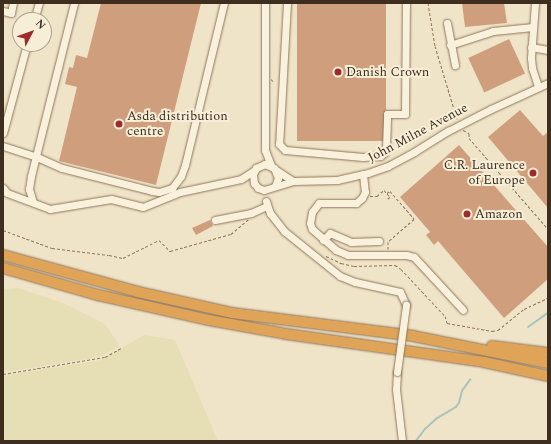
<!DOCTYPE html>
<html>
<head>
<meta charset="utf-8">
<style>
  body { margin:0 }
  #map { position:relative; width:551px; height:444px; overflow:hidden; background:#f0e4c8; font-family:Spectral,serif }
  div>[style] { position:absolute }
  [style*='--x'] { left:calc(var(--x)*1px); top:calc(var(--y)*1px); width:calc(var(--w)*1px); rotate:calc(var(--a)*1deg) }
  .farmland>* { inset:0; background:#e6deb5 }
  .stream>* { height:1.5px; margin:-0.75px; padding:0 0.75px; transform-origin:0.75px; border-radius:0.75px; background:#a9c4bc }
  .building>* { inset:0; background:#cf9f7d; transform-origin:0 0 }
  .path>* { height:1px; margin-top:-0.5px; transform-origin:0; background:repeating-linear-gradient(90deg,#8d765c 0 3px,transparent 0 5px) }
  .roads { filter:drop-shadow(0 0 1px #8d765c) drop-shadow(0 0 1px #8d765c) }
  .minor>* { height:7px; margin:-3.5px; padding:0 3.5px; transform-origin:3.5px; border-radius:3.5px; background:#faf1dc }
  .highway>* { height:10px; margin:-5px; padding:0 5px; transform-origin:5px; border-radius:5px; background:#e0a458 }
  .bridges { filter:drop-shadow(0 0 1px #8d765c) drop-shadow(0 0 1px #8d765c) }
  .minor-bridge>* { height:7px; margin:-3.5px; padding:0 3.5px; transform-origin:3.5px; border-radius:3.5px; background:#faf1dc }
  .dots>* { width:11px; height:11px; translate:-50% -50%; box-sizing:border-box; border:2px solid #f7eed8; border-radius:50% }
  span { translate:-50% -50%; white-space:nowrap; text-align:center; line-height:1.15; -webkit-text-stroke:4px #f7eed8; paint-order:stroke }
  .poi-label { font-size:13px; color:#3d2e20 }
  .left { translate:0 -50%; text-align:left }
  .right { translate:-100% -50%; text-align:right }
  .street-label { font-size:13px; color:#3d2e20 }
  .frame { position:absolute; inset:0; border:4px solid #3d2e20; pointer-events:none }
  .north { position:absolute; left:12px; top:12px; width:40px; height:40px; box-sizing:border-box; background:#f7eed8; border:1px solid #ada18e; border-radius:50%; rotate:49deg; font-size:11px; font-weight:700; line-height:16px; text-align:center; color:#3d2e20 }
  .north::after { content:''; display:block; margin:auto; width:14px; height:18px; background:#9e2a2b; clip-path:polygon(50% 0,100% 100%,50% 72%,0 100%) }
</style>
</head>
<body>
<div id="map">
  <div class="farmland">
    <div style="clip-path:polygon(18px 288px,63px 303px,105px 324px,120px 346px,104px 355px,93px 358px,11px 371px,3px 370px,3px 289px)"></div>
    <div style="clip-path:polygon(144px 335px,175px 340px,218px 441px,3px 441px,3px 376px,101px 360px)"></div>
  </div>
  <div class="stream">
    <div style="--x:528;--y:327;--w:24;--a:-35"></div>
    <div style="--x:416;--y:441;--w:15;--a:-53"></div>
    <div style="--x:425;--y:429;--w:15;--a:-42"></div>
    <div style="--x:436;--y:419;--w:23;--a:-31"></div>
    <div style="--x:456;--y:407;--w:5;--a:-53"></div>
    <div style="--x:459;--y:403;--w:12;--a:-76"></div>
    <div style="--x:462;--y:391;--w:14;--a:-54"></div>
  </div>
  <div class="building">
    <div style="clip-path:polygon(101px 3px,201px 3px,156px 185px,59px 161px,77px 87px,65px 84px,69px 67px,73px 68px,76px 55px,87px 58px)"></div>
    <div style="left:297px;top:3px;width:89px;height:138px"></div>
    <div style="clip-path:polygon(462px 3px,504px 3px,507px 23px,465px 27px)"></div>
    <div style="left:509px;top:39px;width:38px;height:45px;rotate:65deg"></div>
    <div style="clip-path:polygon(520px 110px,543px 136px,548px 132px,548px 208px,488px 137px)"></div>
    <div style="clip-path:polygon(459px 145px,548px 247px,548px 279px,504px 318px,438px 241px,434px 245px,426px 235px,430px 232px,400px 197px)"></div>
    <div style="clip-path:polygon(210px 220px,213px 226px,196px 235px,192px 228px)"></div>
  </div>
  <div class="path">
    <div style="--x:428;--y:3;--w:44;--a:80.8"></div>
    <div style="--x:435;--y:46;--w:76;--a:73.2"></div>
    <div style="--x:271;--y:79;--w:4;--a:45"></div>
    <div style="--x:463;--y:130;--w:7;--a:27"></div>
    <div style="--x:469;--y:133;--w:5;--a:90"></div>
    <div style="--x:469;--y:138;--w:121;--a:49"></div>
    <div style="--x:387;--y:193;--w:4;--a:-34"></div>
    <div style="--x:390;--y:191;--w:37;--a:49"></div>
    <div style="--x:414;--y:219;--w:35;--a:139"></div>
    <div style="--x:388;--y:242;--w:7;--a:90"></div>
    <div style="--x:370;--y:196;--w:7;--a:0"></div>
    <div style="--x:377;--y:196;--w:9;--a:-41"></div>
    <div style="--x:384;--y:190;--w:9;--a:49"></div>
    <div style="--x:390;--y:197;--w:5;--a:143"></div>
    <div style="--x:3;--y:230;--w:52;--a:20.2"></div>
    <div style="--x:52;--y:248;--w:57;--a:7"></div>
    <div style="--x:109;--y:255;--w:14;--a:12"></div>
    <div style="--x:123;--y:258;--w:40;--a:-26.6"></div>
    <div style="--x:159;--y:240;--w:16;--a:45"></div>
    <div style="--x:170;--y:251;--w:63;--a:-15.6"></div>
    <div style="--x:231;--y:234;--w:23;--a:-40"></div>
    <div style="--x:326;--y:256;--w:17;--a:25"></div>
    <div style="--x:341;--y:263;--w:13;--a:13"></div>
    <div style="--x:354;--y:266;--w:41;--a:-1.4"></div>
    <div style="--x:395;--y:265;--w:7;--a:34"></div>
    <div style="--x:401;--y:269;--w:64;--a:46.9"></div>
    <div style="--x:445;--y:316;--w:7;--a:74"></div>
    <div style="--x:447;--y:323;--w:46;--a:10.1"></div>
    <div style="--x:492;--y:331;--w:6;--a:-9"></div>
    <div style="--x:498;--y:330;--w:33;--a:-39"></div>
    <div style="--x:524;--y:309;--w:26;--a:-25"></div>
    <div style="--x:3;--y:374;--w:103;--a:-9.5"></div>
    <div style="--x:105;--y:357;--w:18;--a:-29"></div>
  </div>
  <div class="roads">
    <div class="minor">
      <div style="--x:265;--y:3;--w:147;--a:90"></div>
      <div style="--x:265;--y:150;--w:17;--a:69"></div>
      <div style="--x:287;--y:3;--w:141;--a:93.2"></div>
      <div style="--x:279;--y:144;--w:8;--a:45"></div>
      <div style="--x:285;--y:150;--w:78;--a:5.1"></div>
      <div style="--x:363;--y:157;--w:17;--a:-3"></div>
      <div style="--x:380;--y:156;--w:5;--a:-37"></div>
      <div style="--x:384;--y:153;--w:5;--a:-68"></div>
      <div style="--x:386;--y:148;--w:34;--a:-88"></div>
      <div style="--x:387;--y:114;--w:18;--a:0"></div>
      <div style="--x:405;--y:114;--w:111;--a:-89.5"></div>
      <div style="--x:535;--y:3;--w:55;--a:94.2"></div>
      <div style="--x:531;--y:58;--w:10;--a:84"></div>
      <div style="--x:532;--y:68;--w:20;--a:72"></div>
      <div style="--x:3;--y:11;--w:8;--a:14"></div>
      <div style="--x:11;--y:13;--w:10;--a:-79"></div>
      <div style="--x:34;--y:20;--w:18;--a:-74"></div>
      <div style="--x:447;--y:23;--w:43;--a:79.2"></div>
      <div style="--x:450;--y:45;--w:45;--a:-18"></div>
      <div style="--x:493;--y:31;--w:40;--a:-5.7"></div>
      <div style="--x:531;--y:47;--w:17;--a:10"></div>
      <div style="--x:3;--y:133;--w:92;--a:-74.9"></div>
      <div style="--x:3;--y:146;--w:36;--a:18"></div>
      <div style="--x:37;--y:157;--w:27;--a:24"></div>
      <div style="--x:62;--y:168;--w:93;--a:14.3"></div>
      <div style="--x:152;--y:191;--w:7;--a:8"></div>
      <div style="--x:159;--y:192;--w:14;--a:-17"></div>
      <div style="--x:172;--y:188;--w:15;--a:-53"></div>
      <div style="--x:181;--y:176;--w:12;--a:-70"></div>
      <div style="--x:185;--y:165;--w:167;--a:-76.5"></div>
      <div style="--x:276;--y:170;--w:20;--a:33"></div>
      <div style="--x:363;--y:174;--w:18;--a:84"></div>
      <div style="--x:365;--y:192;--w:7;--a:117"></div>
      <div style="--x:362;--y:198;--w:8;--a:140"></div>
      <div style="--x:356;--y:203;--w:37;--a:180"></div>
      <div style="--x:319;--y:203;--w:11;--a:128"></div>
      <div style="--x:312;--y:212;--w:11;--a:100"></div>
      <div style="--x:310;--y:223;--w:6;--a:72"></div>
      <div style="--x:312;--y:229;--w:32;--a:41"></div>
      <div style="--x:336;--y:250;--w:13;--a:23"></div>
      <div style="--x:348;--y:255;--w:58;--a:0"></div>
      <div style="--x:406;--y:255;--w:8;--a:14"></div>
      <div style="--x:414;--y:257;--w:72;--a:47.2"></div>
      <div style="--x:275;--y:186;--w:9;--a:-69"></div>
      <div style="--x:278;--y:178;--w:11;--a:-112"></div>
      <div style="--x:274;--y:168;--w:10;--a:-156"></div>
      <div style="--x:265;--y:164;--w:10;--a:156"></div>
      <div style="--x:256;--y:168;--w:7;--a:117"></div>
      <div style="--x:253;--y:174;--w:9;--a:84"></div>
      <div style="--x:254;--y:183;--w:6;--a:51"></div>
      <div style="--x:258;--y:188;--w:6;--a:18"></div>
      <div style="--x:264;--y:190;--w:30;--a:-17"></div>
      <div style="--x:293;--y:181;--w:44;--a:-1.3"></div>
      <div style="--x:337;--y:180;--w:32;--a:-13"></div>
      <div style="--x:368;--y:173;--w:21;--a:-19"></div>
      <div style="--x:388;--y:166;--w:30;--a:-28"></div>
      <div style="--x:414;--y:152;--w:40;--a:-32"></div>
      <div style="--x:448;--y:131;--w:48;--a:-27.1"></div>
      <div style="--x:491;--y:109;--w:63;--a:-24.5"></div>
      <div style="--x:3;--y:188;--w:6;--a:51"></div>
      <div style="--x:7;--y:193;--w:46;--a:20.4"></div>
      <div style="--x:50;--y:209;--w:62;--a:-9.3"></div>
      <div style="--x:111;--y:199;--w:33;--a:14"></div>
      <div style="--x:143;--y:207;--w:40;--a:-22"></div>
      <div style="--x:180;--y:192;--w:62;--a:-12"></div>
      <div style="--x:241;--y:179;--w:17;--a:-33"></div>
      <div style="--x:266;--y:201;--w:13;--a:72"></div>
      <div style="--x:270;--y:213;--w:23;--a:52"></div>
      <div style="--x:284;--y:231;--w:72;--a:38.8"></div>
      <div style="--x:340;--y:276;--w:16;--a:22"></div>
      <div style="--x:355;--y:282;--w:46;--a:12.5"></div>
      <div style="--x:400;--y:292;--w:14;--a:65"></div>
      <div style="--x:33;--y:202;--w:14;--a:-107"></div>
      <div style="--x:29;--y:189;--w:13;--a:-81"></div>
      <div style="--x:31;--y:176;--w:178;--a:-76"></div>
      <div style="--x:215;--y:220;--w:37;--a:-11"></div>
      <div style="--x:251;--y:213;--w:17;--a:-24"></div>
      <div style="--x:323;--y:240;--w:10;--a:-45"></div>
      <div style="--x:330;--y:233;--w:23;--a:23"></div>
      <div style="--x:351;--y:242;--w:28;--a:-2"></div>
      <div style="--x:397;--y:372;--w:17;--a:93"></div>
      <div style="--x:396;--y:389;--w:52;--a:83.4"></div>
    </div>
    <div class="highway">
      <div style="--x:3;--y:255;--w:140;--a:15.3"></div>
      <div style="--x:138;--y:292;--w:96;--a:12.6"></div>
      <div style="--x:232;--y:313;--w:182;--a:7.2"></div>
      <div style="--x:413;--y:336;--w:138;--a:11.3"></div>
      <div style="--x:3;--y:268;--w:99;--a:15.9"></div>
      <div style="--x:98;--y:295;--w:114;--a:12.7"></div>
      <div style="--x:209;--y:320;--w:78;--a:10.3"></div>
      <div style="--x:286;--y:334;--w:200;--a:8"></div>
      <div style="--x:484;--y:362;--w:66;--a:12.3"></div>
      <div style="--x:492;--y:346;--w:56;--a:7.1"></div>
    </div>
  </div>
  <div class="bridges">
    <div class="minor-bridge">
      <div style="--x:397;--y:372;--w:68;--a:-82.3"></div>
    </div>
  </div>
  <div class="dots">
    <div style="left:338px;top:72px;background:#9e2a2b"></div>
    <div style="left:119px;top:124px;background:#9e2a2b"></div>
    <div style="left:533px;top:173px;background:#9e2a2b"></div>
    <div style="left:467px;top:214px;background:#9e2a2b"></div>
  </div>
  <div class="poi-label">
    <span class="left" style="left:346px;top:72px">Danish Crown</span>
    <span class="left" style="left:127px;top:124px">Asda distribution<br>centre</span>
    <span class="right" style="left:525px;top:173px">C.R. Laurence<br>of Europe</span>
    <span class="left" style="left:475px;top:214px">Amazon</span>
  </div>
  <div class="street-label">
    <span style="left:418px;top:133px;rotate:-28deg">John Milne Avenue</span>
  </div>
  <div class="frame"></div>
  <div class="north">N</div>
</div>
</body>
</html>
